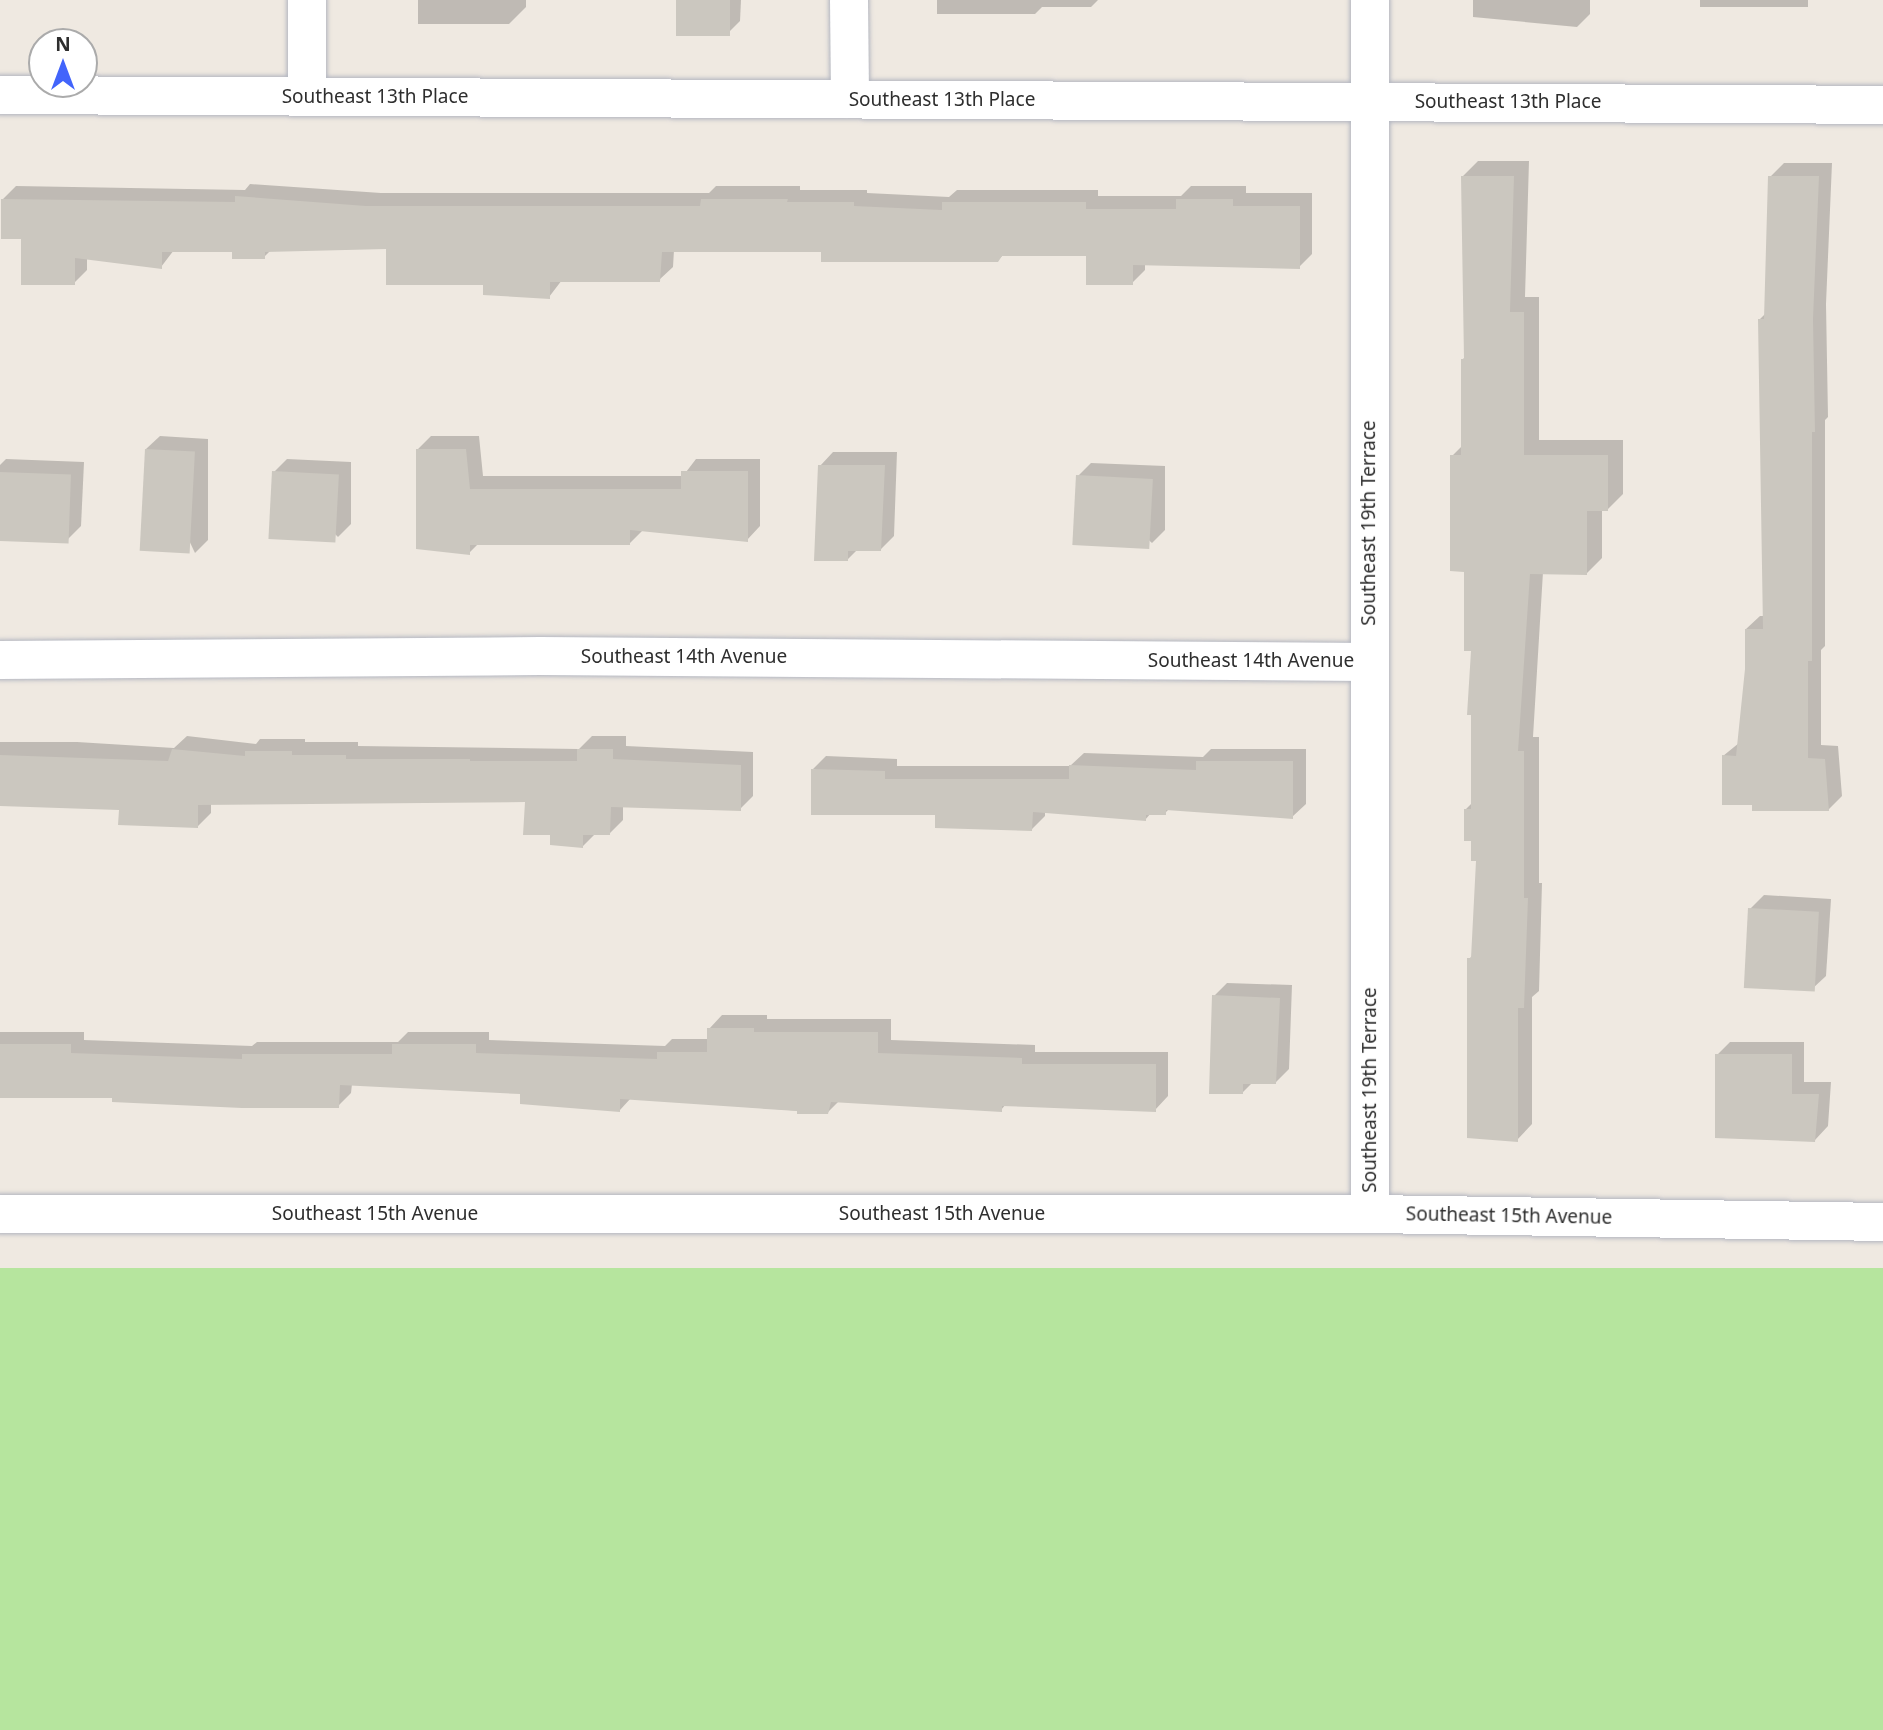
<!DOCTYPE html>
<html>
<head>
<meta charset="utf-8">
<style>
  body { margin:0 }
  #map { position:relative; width:1883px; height:1730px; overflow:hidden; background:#efe9e1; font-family:"Noto Sans",sans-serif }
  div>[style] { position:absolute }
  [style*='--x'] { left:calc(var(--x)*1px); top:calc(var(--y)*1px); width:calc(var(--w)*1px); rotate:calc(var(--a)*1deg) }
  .green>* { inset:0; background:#b6e59e; transform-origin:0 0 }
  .shadow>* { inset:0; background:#0003; transform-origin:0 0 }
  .building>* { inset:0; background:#cbc7bf; transform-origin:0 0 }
  .roads { filter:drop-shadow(0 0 2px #b4b7c1) drop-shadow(0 0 2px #b4b7c1) }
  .minor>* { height:38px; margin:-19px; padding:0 19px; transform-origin:19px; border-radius:19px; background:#fff }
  span { translate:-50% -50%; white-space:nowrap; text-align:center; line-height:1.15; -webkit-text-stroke:5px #fff; paint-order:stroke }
  .street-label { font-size:19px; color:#2e2e2e }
  .north { position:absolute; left:28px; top:28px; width:70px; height:70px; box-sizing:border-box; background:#fff; border:2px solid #ababab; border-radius:50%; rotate:0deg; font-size:19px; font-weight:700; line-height:28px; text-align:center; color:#2e2e2e }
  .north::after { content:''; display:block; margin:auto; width:24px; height:32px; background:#4264fb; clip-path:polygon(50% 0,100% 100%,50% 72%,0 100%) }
</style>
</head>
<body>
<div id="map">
  <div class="green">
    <div style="left:1883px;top:1268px;width:462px;height:1883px;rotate:90deg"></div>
  </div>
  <div class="shadow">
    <div style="clip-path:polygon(418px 0,526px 0,526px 7px,509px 24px,418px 24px)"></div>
    <div style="clip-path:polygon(678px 0,741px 0,740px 21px,727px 34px)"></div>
    <div style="clip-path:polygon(937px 0,1098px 0,1091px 7px,1042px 7px,1035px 14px,937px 14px)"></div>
    <div style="clip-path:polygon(1473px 0,1590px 0,1590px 14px,1577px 27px,1473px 17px)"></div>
    <div style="left:1700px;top:0;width:108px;height:7px"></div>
    <div style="clip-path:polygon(1478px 161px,1529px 161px,1525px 297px,1539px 297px,1539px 440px,1623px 440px,1623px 494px,1607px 510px,1602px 510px,1602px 558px,1587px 573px,1543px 572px,1533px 737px,1539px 737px,1539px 883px,1542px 883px,1539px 991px,1532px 997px,1532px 1124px,1517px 1140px,1469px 959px,1473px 955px,1478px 860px,1466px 809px,1473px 802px,1473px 650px,1452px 456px,1463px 445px,1463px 359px,1466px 356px,1463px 176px)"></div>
    <div style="clip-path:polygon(1784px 163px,1832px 163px,1826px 304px,1828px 417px,1825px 420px,1825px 646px,1821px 650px,1821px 745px,1838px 746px,1842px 796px,1828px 810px,1753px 803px,1723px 756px,1739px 743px,1746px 669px,1746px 629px,1760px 616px,1765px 616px,1760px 319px,1766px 313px,1770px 177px)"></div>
    <div style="clip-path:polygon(250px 184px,381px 193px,709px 193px,716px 186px,800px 186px,800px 190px,867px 190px,867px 193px,949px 197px,957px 190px,1098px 190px,1098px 196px,1181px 196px,1191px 186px,1246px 186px,1246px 193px,1312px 193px,1312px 254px,1299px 267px,1145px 263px,1145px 270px,1132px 283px,1088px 254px,1004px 254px,998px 260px,823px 250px,674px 250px,673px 267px,659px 280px,562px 280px,549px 297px,485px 283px,388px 247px,271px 250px,264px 257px,234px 250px,174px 250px,161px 267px,87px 258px,87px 270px,74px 283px,23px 237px,3px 199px,16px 186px,245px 190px)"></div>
    <div style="clip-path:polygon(160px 436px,208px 439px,208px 540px,195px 553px,146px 449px)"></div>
    <div style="clip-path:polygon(431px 436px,479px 436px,483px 476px,683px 476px,696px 459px,760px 459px,760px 526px,747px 540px,643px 530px,630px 543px,479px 543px,469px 553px,418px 449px)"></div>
    <div style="clip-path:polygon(833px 452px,897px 452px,894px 536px,880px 550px,857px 550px,847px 560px,820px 466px)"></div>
    <div style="clip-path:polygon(6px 459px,84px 462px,81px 526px,67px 540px,0 540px,0 465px)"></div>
    <div style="clip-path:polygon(287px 459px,351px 462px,351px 524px,338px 537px,274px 472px)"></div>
    <div style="clip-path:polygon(1091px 463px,1165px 466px,1165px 530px,1152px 543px,1078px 476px)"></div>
    <div style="clip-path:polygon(187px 736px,256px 744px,260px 739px,305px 739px,305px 742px,358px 742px,358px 746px,579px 749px,592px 736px,626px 736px,626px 746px,753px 752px,753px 796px,740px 809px,623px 806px,623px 820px,610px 833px,596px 833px,583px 846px,551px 833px,526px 800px,211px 803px,211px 813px,198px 826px,120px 824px,121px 809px,0 804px,0 742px,77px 742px,174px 748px)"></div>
    <div style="clip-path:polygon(1211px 749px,1306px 749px,1306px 804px,1292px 817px,1170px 808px,1165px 813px,1151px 813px,1145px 820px,1045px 811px,1045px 816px,1031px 830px,937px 813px,813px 769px,826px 756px,897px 759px,897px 766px,1070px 766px,1084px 753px,1203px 757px)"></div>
    <div style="clip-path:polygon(1764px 895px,1831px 899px,1826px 976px,1812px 989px,1750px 909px)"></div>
    <div style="clip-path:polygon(1227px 983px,1292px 985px,1289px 1069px,1275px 1083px,1252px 1083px,1242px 1093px,1214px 996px)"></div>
    <div style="clip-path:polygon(722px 1015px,767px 1015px,767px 1019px,891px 1019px,891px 1040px,1035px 1045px,1035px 1052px,1168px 1052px,1168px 1096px,1155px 1110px,1006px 1104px,1001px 1110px,840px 1100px,827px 1113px,631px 1098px,620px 1110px,522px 1092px,352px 1084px,351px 1093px,338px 1106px,113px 1096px,0 1096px,0 1032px,84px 1032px,84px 1040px,252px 1046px,257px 1042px,398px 1042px,408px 1032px,489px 1032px,489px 1040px,665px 1046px,672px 1039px,709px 1039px,709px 1029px)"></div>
    <div style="clip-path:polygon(1730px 1042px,1804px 1042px,1804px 1082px,1831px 1082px,1828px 1126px,1815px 1140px,1717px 1055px)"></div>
  </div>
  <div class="building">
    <div style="left:676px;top:0;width:54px;height:36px"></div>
    <div style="clip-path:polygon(1461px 176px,1514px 176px,1510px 312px,1524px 312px,1524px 455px,1608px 455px,1608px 511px,1587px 511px,1587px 575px,1530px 574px,1518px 751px,1524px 751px,1524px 898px,1528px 898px,1524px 1008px,1518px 1008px,1518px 1142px,1467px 1138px,1467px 958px,1471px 958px,1476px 861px,1471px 861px,1471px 841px,1464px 841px,1464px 809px,1471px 809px,1471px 715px,1467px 715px,1471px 651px,1464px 651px,1464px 572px,1450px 571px,1450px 455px,1461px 455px,1461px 359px,1464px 359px)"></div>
    <div style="clip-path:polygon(1768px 176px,1819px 176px,1813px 319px,1815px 432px,1812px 432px,1812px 661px,1808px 661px,1808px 758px,1825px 759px,1829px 811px,1752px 811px,1752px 805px,1722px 805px,1722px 755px,1736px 756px,1745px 669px,1745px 629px,1763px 629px,1758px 319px,1764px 319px)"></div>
    <div style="clip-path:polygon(235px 196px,366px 206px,700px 206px,701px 199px,788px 199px,787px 202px,854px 202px,854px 206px,942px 210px,942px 202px,1086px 202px,1086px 209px,1176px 209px,1176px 199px,1233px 199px,1233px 206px,1300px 206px,1300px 269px,1133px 265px,1133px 285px,1086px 285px,1086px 256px,1002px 256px,998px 262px,821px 262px,821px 252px,662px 252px,660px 282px,550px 282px,550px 299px,483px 295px,483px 285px,386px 285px,386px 249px,265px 252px,265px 259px,232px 259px,232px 252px,162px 252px,162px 269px,75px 258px,75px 285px,21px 285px,21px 239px,1px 239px,1px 199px,235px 202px)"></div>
    <div style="left:145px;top:449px;width:50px;height:102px;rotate:3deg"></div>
    <div style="clip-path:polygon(416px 449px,466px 449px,470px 489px,681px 489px,681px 471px,748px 471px,748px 542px,630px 530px,630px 545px,470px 545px,470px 555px,416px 549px)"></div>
    <div style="clip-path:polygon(818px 465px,885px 465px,881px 551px,848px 551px,848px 561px,814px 561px)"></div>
    <div style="left:272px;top:471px;width:67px;height:68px;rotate:3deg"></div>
    <div style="left:0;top:472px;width:71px;height:69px;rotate:2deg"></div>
    <div style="left:1076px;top:475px;width:77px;height:70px;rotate:3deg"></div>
    <div style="clip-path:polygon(172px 749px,245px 756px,245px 751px,292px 751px,292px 755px,346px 755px,346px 759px,470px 759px,470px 761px,577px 761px,577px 749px,613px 749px,613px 759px,741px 765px,741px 811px,611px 807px,610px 835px,583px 835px,583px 848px,550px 845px,550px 835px,523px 835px,525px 802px,198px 805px,198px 828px,118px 825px,119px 810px,0 806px,0 755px,168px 761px)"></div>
    <div style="clip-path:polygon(1196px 761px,1293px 761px,1293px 819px,1166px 810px,1166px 815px,1146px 815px,1146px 821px,1033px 812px,1032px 831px,935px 828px,935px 815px,811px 815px,811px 769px,885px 771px,885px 779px,1069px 779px,1069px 765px,1196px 770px)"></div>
    <div style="left:1748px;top:908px;width:71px;height:80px;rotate:3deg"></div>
    <div style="clip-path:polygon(1212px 995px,1280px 998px,1276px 1084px,1243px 1084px,1243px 1094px,1209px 1094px)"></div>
    <div style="clip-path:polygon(707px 1028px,754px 1028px,754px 1032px,878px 1032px,878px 1053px,1022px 1058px,1022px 1064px,1156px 1064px,1156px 1112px,1002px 1106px,1002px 1112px,831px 1102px,828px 1114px,797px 1114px,797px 1111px,620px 1099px,620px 1112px,520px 1104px,520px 1094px,340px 1085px,339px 1108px,242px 1108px,112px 1102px,112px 1098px,0 1098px,0 1044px,71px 1044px,71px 1053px,242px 1059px,242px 1054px,392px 1054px,392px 1044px,476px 1044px,476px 1053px,657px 1059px,657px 1052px,707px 1052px)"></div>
    <div style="clip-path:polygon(1715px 1054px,1792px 1054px,1792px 1094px,1819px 1094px,1815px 1142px,1715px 1138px)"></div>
  </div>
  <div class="roads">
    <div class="minor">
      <div style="--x:849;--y:0;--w:99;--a:89.4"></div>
      <div style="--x:0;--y:95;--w:1883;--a:0.3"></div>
      <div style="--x:307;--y:96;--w:96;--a:-90"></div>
      <div style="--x:0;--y:660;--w:540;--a:-0.42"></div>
      <div style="--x:540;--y:656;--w:828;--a:0.42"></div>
      <div style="--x:0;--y:1214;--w:1370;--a:0"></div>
      <div style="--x:1370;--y:1214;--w:513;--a:0.89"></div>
      <div style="--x:1370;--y:1214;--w:1214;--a:-90"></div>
    </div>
  </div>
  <div class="street-label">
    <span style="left:375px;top:97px">Southeast 13th Place</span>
    <span style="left:942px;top:100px">Southeast 13th Place</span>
    <span style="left:1508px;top:102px">Southeast 13th Place</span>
    <span style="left:1369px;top:523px;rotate:-90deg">Southeast 19th Terrace</span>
    <span style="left:684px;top:657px">Southeast 14th Avenue</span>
    <span style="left:1251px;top:661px">Southeast 14th Avenue</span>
    <span style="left:1370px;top:1090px;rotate:-90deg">Southeast 19th Terrace</span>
    <span style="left:375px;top:1214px">Southeast 15th Avenue</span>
    <span style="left:942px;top:1214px">Southeast 15th Avenue</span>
    <span style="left:1509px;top:1216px;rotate:1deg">Southeast 15th Avenue</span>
  </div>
  <div class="north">N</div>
</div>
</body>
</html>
